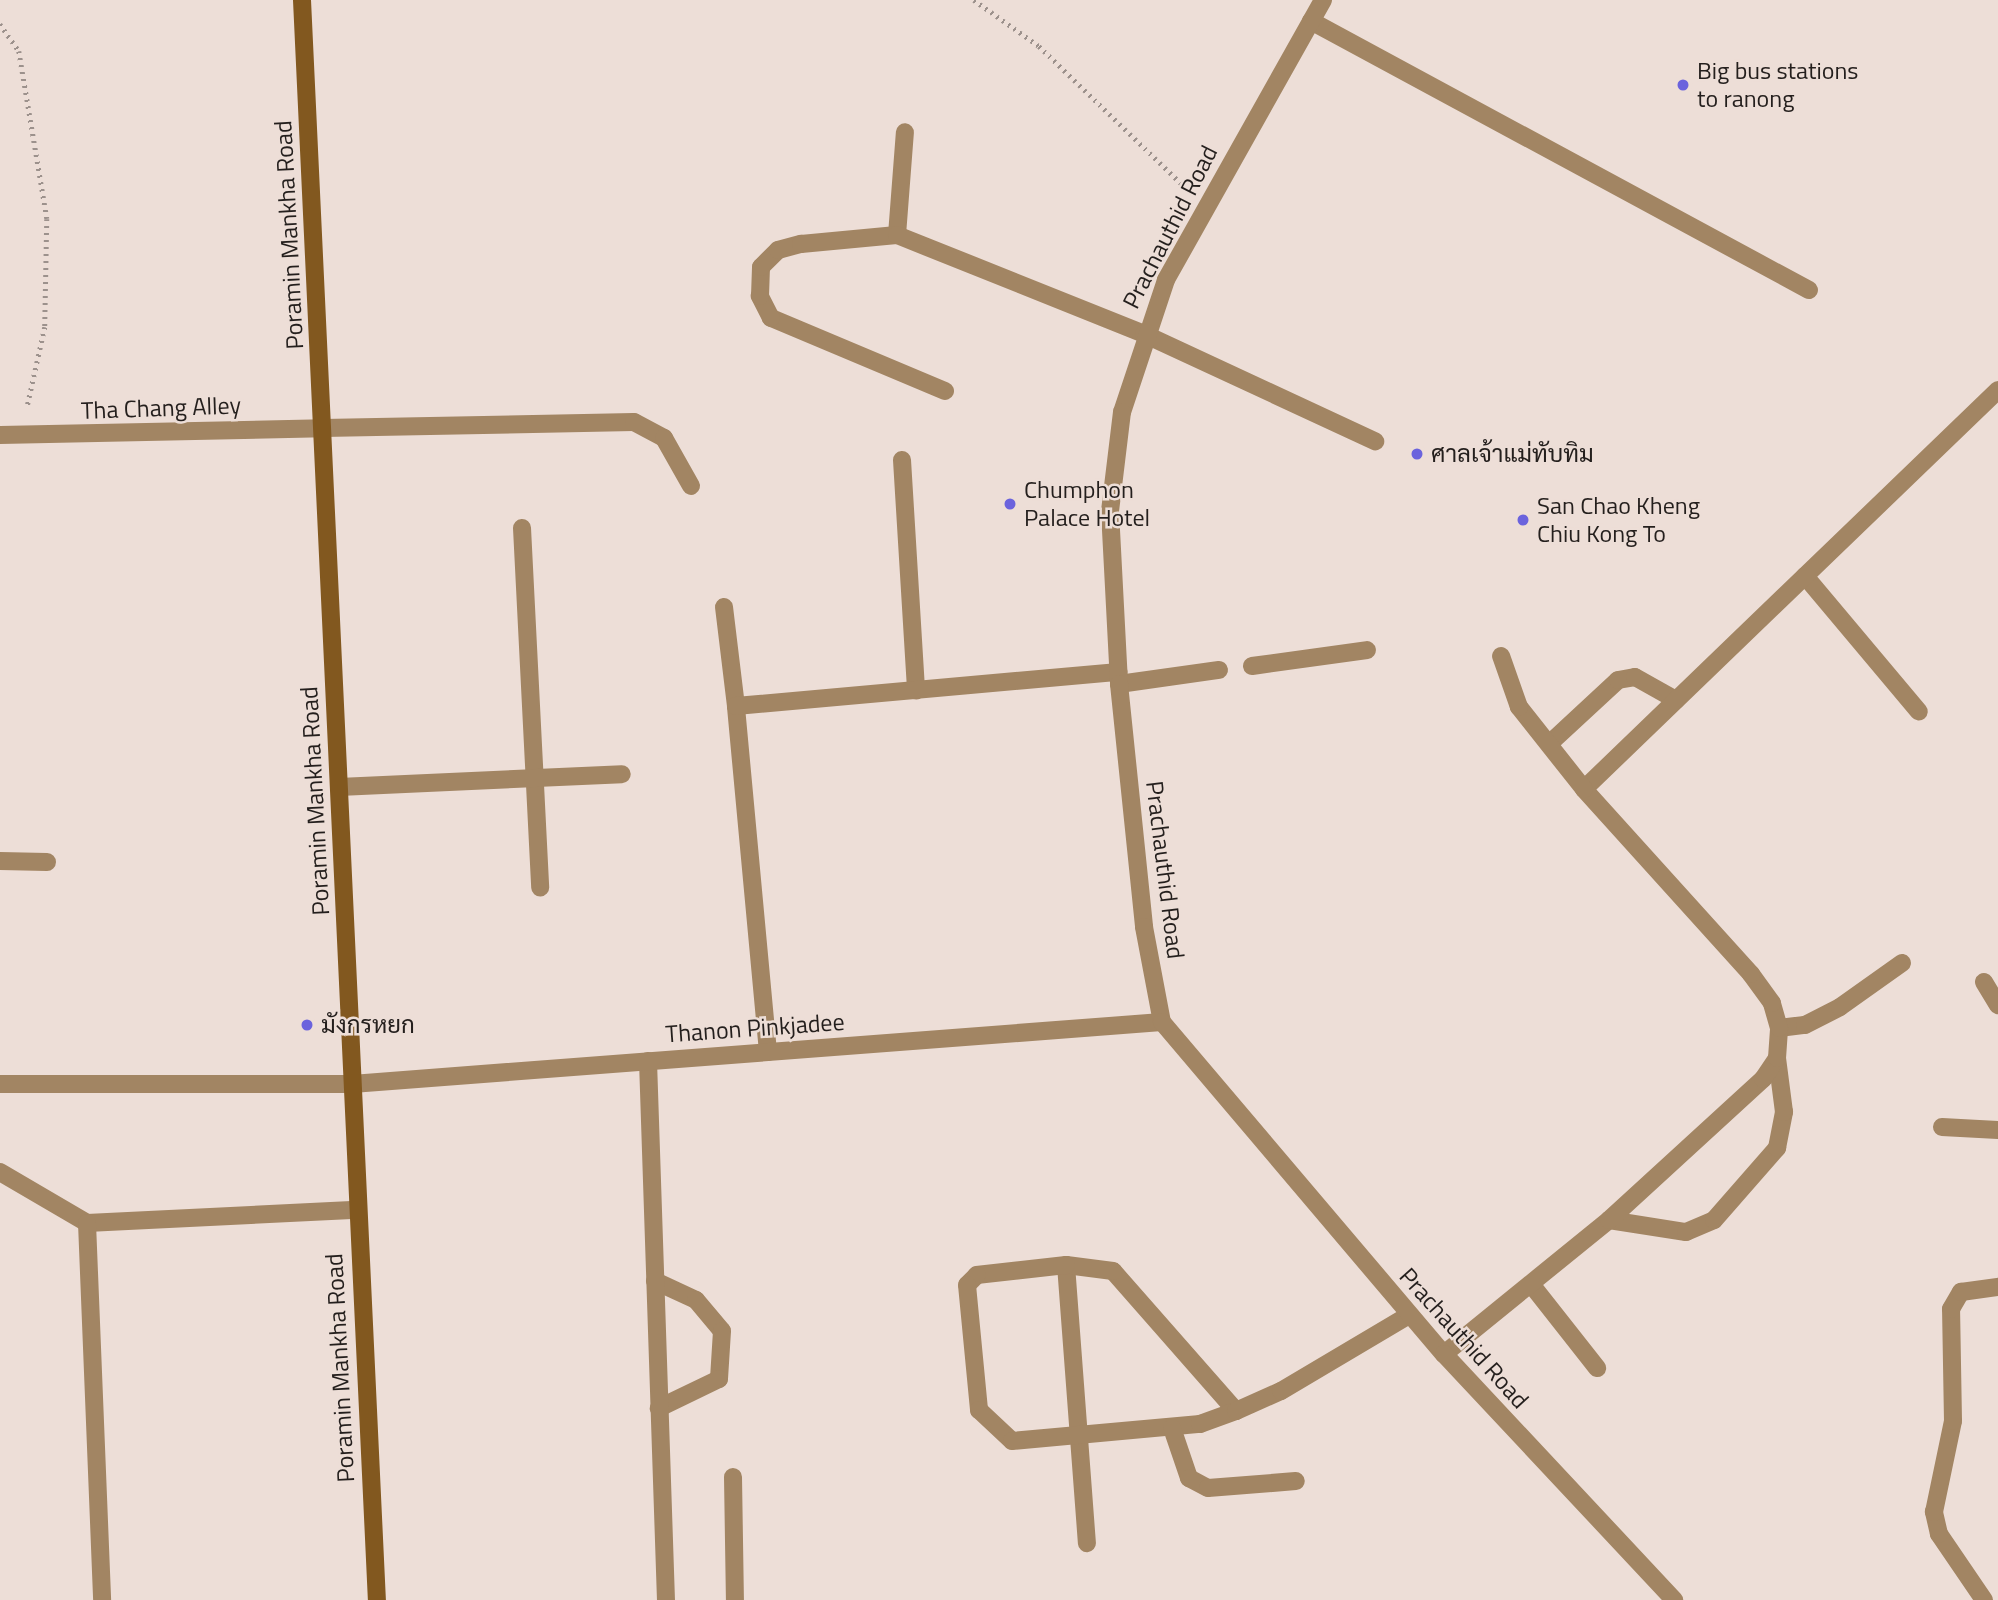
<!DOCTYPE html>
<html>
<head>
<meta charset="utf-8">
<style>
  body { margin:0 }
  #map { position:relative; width:1998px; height:1600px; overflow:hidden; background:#edded7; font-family:"Titillium Web",Sarabun,sans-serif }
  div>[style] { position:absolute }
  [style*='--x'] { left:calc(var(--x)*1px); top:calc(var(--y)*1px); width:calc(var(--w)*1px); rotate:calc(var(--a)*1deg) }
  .path>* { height:4.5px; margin-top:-2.25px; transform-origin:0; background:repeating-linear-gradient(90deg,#9c918c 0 2px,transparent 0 7px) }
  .service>* { height:18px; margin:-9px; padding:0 9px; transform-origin:9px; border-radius:9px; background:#a28563 }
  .minor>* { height:18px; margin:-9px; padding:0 9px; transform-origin:9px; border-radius:9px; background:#a28563 }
  .tertiary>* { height:18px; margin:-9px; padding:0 9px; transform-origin:9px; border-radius:9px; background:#a28563 }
  .secondary>* { height:18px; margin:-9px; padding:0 9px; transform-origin:9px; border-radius:9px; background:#82581f }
  .dots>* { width:19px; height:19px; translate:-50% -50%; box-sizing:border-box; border:4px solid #edded7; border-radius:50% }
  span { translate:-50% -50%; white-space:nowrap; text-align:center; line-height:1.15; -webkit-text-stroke:5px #edded7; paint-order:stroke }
  .poi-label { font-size:24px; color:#241f1d }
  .left { translate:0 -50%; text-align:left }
  .street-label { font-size:24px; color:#241f1d }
</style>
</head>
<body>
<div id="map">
  <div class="path">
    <div style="--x:974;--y:0;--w:80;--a:35.3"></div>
    <div style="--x:1039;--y:46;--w:203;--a:44"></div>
    <div style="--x:0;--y:24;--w:33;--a:55"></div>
    <div style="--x:19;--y:51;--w:170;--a:80.5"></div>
    <div style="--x:47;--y:219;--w:108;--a:91.1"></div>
    <div style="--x:45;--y:327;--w:83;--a:102.5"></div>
  </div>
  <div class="service">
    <div style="--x:1311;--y:21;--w:566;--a:28.38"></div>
    <div style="--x:897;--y:235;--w:103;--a:-85.6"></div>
    <div style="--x:945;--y:391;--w:189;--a:-157.2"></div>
    <div style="--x:771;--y:318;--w:25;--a:-117"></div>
    <div style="--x:760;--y:296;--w:29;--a:-88"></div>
    <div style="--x:761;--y:267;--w:24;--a:-45"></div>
    <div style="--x:778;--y:250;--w:24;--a:-15"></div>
    <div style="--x:801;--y:244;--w:96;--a:-5.4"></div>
    <div style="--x:897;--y:235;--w:266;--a:21.8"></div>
    <div style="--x:1144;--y:334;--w:255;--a:24.9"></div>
    <div style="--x:323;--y:428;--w:311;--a:-1.1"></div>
    <div style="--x:634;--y:422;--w:34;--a:28"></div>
    <div style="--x:664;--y:438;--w:55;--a:60.6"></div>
    <div style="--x:902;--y:460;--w:231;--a:86.5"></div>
    <div style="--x:522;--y:528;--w:360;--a:87.1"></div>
    <div style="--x:1805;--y:576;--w:177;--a:50"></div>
    <div style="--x:1252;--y:666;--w:116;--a:-7.9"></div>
    <div style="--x:1119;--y:684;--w:101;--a:-8"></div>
    <div style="--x:1549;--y:744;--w:94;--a:-42.8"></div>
    <div style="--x:1618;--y:680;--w:17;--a:-10"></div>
    <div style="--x:1635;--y:677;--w:47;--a:29.3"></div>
    <div style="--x:339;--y:787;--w:283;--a:-2.6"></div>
    <div style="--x:0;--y:861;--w:47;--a:1.2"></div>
    <div style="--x:1779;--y:1028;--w:26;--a:-7"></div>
    <div style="--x:1805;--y:1025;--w:39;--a:-27"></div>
    <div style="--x:1840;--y:1007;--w:76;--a:-35.4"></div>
    <div style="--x:1942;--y:1127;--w:56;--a:3.1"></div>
    <div style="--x:0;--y:1172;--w:101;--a:30.4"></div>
    <div style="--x:87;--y:1223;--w:270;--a:-2.8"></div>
    <div style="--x:1609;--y:1220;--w:78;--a:8.9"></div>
    <div style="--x:1686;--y:1232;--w:30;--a:-23"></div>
    <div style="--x:1714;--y:1220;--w:96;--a:-48.8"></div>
    <div style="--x:1777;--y:1148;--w:37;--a:-79"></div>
    <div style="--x:1784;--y:1112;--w:54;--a:-97.4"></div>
    <div style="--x:87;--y:1223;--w:377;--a:87.7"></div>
    <div style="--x:1066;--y:1265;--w:279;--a:85.7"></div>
    <div style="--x:655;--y:1281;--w:45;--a:24.9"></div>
    <div style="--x:696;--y:1300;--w:40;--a:50"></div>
    <div style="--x:722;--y:1331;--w:48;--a:93.6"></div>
    <div style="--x:719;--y:1379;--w:67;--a:154.2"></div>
    <div style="--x:1531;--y:1284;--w:107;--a:51.8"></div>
    <div style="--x:1236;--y:1411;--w:186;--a:-131.3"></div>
    <div style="--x:1113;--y:1271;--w:47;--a:-172.7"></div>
    <div style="--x:1066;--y:1265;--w:90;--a:173.6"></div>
    <div style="--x:977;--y:1275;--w:14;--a:135"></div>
    <div style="--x:967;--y:1285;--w:126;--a:84.5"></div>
    <div style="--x:979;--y:1410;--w:45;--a:43.2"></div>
    <div style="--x:1012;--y:1441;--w:189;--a:-5.2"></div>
    <div style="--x:1200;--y:1424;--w:38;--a:-20"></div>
    <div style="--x:1236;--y:1411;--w:49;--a:-24"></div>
    <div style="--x:1281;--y:1391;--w:149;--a:-30.7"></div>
    <div style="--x:1172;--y:1428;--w:53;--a:71.2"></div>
    <div style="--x:1189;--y:1478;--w:21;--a:28"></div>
    <div style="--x:1208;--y:1488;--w:88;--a:-4.5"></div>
    <div style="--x:733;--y:1477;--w:123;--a:89.1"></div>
  </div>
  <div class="minor">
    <div style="--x:0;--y:435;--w:323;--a:-1.2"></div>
    <div style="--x:724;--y:607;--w:100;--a:83.1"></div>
    <div style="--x:1584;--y:789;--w:575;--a:-43.94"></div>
    <div style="--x:1984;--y:982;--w:27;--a:59"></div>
    <div style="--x:768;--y:1052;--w:347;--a:-95.3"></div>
    <div style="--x:736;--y:706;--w:384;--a:-5.1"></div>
    <div style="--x:648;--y:1061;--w:539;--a:88.09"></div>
    <div style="--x:0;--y:1084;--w:352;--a:0"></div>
    <div style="--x:352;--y:1084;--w:812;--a:-4.38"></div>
    <div style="--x:1444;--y:1354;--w:213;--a:-39.1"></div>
    <div style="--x:1609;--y:1220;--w:209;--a:-42.5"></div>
    <div style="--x:1763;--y:1079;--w:25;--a:-56"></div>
    <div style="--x:1777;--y:1058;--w:30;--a:-86"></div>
    <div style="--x:1779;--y:1028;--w:26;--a:-106"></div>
    <div style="--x:1772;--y:1003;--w:36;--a:-126"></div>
    <div style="--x:1751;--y:974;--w:249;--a:-132.1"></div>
    <div style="--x:1584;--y:789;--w:105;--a:-128.4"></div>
    <div style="--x:1519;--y:707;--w:54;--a:-109.4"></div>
    <div style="--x:1984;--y:1600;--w:80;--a:-124.3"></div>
    <div style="--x:1939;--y:1534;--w:23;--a:-103"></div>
    <div style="--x:1934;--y:1512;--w:93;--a:-78.2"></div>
    <div style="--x:1953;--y:1421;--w:112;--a:-91"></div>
    <div style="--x:1951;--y:1309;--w:20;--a:-60"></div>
    <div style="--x:1961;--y:1292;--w:37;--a:-8"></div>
  </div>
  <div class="tertiary">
    <div style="--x:1323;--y:0;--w:321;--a:119.3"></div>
    <div style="--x:1166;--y:280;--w:139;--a:108.4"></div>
    <div style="--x:1122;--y:412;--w:100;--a:96.9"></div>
    <div style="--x:1110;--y:511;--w:173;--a:87"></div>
    <div style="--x:1119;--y:684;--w:244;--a:84.1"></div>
    <div style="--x:1144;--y:927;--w:97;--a:79.3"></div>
    <div style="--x:1162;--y:1022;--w:436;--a:49.7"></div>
    <div style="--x:1444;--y:1354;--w:337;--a:46.9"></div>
  </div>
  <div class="secondary">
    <div style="--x:302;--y:0;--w:1602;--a:87.32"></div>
  </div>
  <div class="dots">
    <div style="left:1683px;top:85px;background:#6b63dd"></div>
    <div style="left:1417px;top:454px;background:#6b63dd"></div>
    <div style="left:1010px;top:504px;background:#6b63dd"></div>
    <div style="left:1523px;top:520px;background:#6b63dd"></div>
    <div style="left:307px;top:1025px;background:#6b63dd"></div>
  </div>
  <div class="poi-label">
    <span class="left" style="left:1697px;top:85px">Big bus stations<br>to ranong</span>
    <span class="left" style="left:1431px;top:454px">ศาลเจ้าแม่ทับทิม</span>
    <span class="left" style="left:1024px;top:504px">Chumphon<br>Palace Hotel</span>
    <span class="left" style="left:1537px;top:520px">San Chao Kheng<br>Chiu Kong To</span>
    <span class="left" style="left:321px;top:1025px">มังกรหยก</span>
  </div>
  <div class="street-label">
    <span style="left:1170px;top:227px;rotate:-63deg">Prachauthid Road</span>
    <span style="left:289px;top:235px;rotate:-93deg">Poramin Mankha Road</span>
    <span style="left:161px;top:408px;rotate:-2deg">Tha Chang Alley</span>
    <span style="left:315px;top:801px;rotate:-93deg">Poramin Mankha Road</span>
    <span style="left:1165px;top:870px;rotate:83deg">Prachauthid Road</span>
    <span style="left:755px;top:1028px;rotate:-4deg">Thanon Pinkjadee</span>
    <span style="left:1464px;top:1338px;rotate:48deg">Prachauthid Road</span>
    <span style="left:340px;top:1368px;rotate:-93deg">Poramin Mankha Road</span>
  </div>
</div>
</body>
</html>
